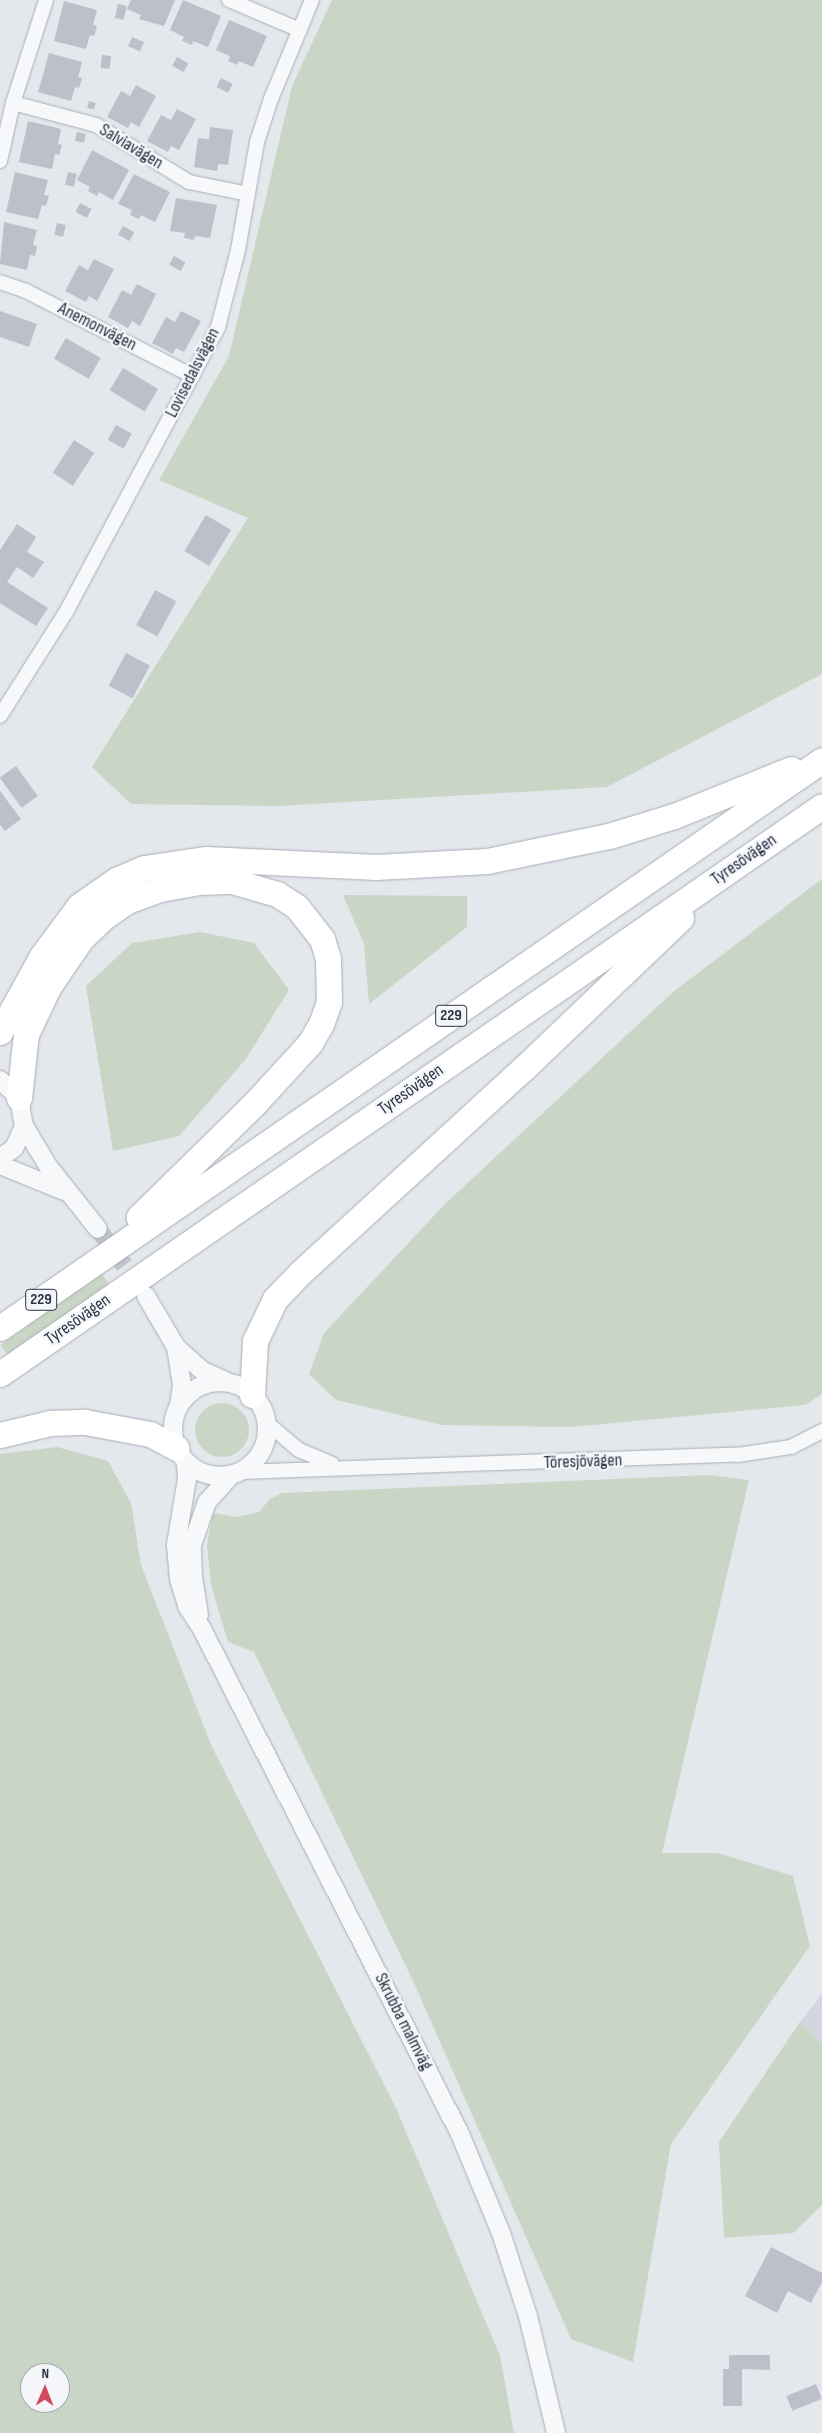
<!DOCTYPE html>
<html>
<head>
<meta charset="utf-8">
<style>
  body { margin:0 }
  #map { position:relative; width:822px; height:2433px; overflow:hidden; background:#e4e7ec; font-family:"Sofia Sans Condensed",sans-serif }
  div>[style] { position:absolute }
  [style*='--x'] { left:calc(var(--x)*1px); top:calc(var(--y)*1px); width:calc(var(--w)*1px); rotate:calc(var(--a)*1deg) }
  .built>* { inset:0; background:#d2d6de }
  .green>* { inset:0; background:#c9d6c5; transform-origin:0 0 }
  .round { border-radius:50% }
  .building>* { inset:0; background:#bbc0ca; transform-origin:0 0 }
  .tertiary-tunnel>* { height:18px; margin-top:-9px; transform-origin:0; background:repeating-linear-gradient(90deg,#bfc3cb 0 18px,transparent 0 27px) }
  .roads { filter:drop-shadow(0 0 1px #a9aeb7) drop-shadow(0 0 1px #a9aeb7) }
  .minor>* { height:14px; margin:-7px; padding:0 7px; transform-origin:7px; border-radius:7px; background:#f7f8fa }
  .tertiary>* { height:18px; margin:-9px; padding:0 9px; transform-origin:9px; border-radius:9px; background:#f7f8fa }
  .tertiary>.ring { margin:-9px; padding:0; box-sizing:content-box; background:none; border:18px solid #f7f8fa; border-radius:50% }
  .motorway>* { height:25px; margin:-12.5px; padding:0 12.5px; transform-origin:12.5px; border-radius:12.5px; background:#fff }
  span { translate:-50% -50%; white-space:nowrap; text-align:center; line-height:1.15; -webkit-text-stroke:5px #f4f6f9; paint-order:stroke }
  .shield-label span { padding:1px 4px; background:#f4f6f9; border:1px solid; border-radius:4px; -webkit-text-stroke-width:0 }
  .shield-label { font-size:16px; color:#2b3445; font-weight:700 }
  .street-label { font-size:18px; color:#2b3445 }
  .north { position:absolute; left:20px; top:2363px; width:50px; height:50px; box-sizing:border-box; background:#f4f6f9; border:1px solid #a4a8b1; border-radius:50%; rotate:1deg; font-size:14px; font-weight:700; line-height:20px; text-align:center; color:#2b3445 }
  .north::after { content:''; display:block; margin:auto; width:18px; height:22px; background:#d1495b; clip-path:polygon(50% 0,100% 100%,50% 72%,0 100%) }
</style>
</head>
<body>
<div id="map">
  <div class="built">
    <div style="clip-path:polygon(822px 1994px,822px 2045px,800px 2022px)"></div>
  </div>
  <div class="green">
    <div style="clip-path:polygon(332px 0,822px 0,822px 674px,607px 787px,278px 806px,131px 804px,92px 767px,248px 518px,159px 480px,229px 356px,292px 86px)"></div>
    <div style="clip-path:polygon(822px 879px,822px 1394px,805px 1405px,572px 1427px,442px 1425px,336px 1400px,309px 1374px,324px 1333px,444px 1205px,673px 992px)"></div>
    <div style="clip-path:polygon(343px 895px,467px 896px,467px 927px,369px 1004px,364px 944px)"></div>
    <div style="clip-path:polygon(200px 932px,254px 943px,289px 990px,245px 1060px,179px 1136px,113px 1151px,86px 986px,132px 943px)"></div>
    <div style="left:102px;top:1274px;width:12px;height:124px;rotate:55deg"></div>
    <div class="round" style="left:195px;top:1403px;width:54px;height:54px"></div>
    <div style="clip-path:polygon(evenodd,57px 1447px,108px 1461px,131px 1503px,141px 1565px,212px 1747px,396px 2108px,500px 2356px,514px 2433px,0 2433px,0 1454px,57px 1447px,30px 2373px,60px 2373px,60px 2403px,30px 2403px,30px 2373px)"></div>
    <div style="clip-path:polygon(709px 1475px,749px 1480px,662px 1853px,718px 1853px,793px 1876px,810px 1946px,671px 2144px,633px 2362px,571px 2339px,414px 1983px,254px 1652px,228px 1642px,211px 1585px,207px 1545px,213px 1513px,236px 1517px,259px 1512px,270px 1499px,282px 1493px)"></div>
    <div style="clip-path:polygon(800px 2022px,822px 2045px,822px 2205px,793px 2233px,724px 2238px,719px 2142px)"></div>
  </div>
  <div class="building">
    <div style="clip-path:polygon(131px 0,175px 0,164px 26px,139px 19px,141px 15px,127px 9px)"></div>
    <div style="clip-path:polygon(183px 0,221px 16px,208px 47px,193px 41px,192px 45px,182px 41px,184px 37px,170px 30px)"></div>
    <div style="clip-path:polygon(64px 1px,97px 10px,93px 25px,97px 26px,94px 36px,90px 35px,86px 49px,54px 41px)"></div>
    <div style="left:118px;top:4px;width:9px;height:14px;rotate:13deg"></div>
    <div style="clip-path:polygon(229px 20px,267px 36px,253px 67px,239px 61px,237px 65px,233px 63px,228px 61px,230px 56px,216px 50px)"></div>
    <div style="left:132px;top:37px;width:13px;height:10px;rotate:23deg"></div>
    <div style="clip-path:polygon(49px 53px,82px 62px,78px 77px,82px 78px,79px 88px,75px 87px,71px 101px,38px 92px)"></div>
    <div style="left:102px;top:55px;width:9px;height:13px;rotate:6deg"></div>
    <div style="left:177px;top:57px;width:13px;height:10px;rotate:29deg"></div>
    <div style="left:221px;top:78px;width:13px;height:10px;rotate:27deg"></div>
    <div style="clip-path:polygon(136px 85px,156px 96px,139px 127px,131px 122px,128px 128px,107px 117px,121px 91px,130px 96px)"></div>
    <div style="left:89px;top:101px;width:7px;height:7px;rotate:16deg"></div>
    <div style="clip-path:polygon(177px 109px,196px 119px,179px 150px,171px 146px,168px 152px,147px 141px,161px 115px,171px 120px)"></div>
    <div style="clip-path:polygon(28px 121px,61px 129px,58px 144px,62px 145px,59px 155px,55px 154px,52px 169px,19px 162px)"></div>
    <div style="clip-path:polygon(210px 127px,233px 130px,228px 165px,218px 164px,217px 171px,194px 167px,198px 138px,209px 139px)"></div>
    <div style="left:77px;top:132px;width:9px;height:9px;rotate:13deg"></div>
    <div style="clip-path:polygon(92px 150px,129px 170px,113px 200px,99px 192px,97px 196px,88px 191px,90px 187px,77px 180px)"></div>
    <div style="clip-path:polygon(15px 172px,48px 180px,44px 195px,49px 196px,46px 206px,42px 205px,38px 219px,6px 212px)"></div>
    <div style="left:68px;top:172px;width:9px;height:13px;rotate:13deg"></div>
    <div style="clip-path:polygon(134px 174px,170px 192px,155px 222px,141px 215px,139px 219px,130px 215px,132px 210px,118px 204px)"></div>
    <div style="clip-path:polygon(176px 198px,217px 205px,210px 238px,195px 236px,194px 240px,184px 238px,185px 233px,170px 231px)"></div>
    <div style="left:80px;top:203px;width:13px;height:10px;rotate:27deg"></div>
    <div style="clip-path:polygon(4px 222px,37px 230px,33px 245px,37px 246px,35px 256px,30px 255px,27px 270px,0 264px)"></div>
    <div style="left:57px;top:223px;width:9px;height:12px;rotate:13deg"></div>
    <div style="left:123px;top:226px;width:13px;height:10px;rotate:29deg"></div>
    <div style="left:174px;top:256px;width:13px;height:10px;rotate:29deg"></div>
    <div style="clip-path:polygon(94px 259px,114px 269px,97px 301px,89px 296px,86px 302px,65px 291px,79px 265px,88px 270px)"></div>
    <div style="clip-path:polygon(137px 284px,156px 294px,140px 326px,132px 321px,128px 328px,108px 317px,122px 290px,131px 295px)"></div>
    <div style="clip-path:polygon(0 311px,37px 324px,29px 347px,0 337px)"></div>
    <div style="clip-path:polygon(181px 311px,201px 321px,184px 352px,176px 348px,173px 354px,152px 343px,166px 317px,175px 322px)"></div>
    <div style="left:66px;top:338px;width:40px;height:24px;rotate:30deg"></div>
    <div style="left:123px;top:368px;width:41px;height:26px;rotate:31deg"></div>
    <div style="left:116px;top:425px;width:18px;height:17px;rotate:29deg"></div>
    <div style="left:74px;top:440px;width:24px;height:39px;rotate:33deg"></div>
    <div style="left:206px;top:515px;width:29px;height:42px;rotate:31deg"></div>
    <div style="clip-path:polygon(17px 524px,36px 537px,27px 552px,44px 562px,33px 578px,17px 567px,7px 582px,48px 608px,36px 626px,0 603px,0 550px)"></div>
    <div style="left:155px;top:590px;width:24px;height:40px;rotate:28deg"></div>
    <div style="left:126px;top:653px;width:27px;height:37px;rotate:28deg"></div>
    <div style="left:16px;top:766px;width:37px;height:20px;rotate:54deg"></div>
    <div style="clip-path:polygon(0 791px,21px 819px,5px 831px,0 825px)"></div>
    <div style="clip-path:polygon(771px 2247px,822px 2273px,822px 2282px,811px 2303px,788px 2291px,777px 2313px,745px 2296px)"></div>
    <div style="clip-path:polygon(729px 2355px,770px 2355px,770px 2370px,742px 2369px,742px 2406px,723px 2406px,723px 2369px,729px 2369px)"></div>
    <div style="left:816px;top:2384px;width:16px;height:32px;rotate:68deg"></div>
  </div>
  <div class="tertiary-tunnel">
    <div style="--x:98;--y:1229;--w:75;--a:54.2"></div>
  </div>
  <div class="roads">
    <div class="minor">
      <div style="--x:229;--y:0;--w:77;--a:22.9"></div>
      <div style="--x:13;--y:103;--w:86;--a:14.8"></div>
      <div style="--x:96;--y:125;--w:109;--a:31.5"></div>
      <div style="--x:189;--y:182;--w:60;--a:11.5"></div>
      <div style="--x:0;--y:161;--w:59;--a:-77.4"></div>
      <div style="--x:13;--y:103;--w:108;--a:-72.2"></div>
      <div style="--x:0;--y:282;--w:28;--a:19"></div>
      <div style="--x:26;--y:291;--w:187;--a:27"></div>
      <div style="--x:0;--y:716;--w:123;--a:-57.6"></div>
      <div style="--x:66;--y:612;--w:323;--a:-61.9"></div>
      <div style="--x:218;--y:327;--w:80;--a:-75.4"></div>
      <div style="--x:238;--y:250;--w:110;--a:-80"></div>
      <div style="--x:257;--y:142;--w:45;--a:-72"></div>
      <div style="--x:271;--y:99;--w:107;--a:-67.5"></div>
      <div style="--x:267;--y:1423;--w:42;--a:40.2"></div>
      <div style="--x:299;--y:1450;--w:36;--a:23"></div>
      <div style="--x:240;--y:1472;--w:498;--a:-2"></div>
      <div style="--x:738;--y:1455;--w:54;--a:-8.6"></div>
      <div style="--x:791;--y:1447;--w:35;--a:-27"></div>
    </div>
    <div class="tertiary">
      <div style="--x:0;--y:1080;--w:26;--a:43"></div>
      <div style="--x:19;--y:1098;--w:28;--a:80"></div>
      <div style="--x:24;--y:1126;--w:24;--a:114"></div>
      <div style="--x:14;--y:1148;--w:17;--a:144"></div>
      <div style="--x:24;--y:1126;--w:47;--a:59"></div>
      <div style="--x:48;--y:1166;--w:80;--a:51.6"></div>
      <div style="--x:0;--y:1165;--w:69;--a:22.1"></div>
      <div style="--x:146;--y:1296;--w:59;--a:59.5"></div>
      <div style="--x:176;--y:1347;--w:39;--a:81"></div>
      <div style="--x:182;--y:1386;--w:19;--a:99"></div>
      <div style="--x:176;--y:1347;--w:36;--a:42"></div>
      <div style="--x:203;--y:1371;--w:24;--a:24"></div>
      <div class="ring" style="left:173px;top:1382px;width:76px;height:76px"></div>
      <div style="--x:186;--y:1464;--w:15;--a:86"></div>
      <div style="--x:187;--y:1479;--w:67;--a:99.5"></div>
      <div style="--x:176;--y:1545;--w:34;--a:85"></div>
      <div style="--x:179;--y:1579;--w:28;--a:73"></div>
      <div style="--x:187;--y:1606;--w:27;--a:57"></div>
      <div style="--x:202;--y:1629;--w:567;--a:62.94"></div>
      <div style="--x:460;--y:2134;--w:107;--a:67.5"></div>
      <div style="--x:501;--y:2233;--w:87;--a:72"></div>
      <div style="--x:528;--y:2316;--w:120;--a:76.5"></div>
      <div style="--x:199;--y:1615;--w:36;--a:-99"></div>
      <div style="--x:193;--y:1579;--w:34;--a:-92"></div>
      <div style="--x:192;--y:1545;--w:46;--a:-70.8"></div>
      <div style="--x:207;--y:1502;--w:36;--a:-48"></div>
    </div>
    <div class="motorway">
      <div style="--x:0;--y:1032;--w:87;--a:-61.1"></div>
      <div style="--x:42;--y:956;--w:62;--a:-53.5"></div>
      <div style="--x:79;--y:906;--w:45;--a:-35.1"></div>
      <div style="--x:116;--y:880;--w:30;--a:-23"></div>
      <div style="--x:144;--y:868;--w:63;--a:-8.3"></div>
      <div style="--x:206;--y:859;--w:170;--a:2.7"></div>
      <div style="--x:376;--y:867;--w:111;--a:-3.1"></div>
      <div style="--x:487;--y:861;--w:125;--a:-11.6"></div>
      <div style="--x:609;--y:836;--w:68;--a:-17.1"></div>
      <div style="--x:674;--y:816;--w:126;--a:-21.9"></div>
      <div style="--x:19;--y:1098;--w:64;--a:-83.8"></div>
      <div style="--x:26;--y:1034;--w:53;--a:-64.4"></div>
      <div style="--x:49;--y:986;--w:57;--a:-55.8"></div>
      <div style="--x:81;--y:939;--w:32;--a:-44"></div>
      <div style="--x:104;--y:917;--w:28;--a:-35"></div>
      <div style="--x:127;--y:901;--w:35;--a:-20"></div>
      <div style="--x:160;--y:889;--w:40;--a:-10"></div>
      <div style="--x:199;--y:882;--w:33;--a:-2"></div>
      <div style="--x:232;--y:881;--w:47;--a:16.1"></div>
      <div style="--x:277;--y:894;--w:24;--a:33"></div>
      <div style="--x:297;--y:907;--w:41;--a:52"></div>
      <div style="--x:322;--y:939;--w:21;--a:73"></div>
      <div style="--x:328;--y:959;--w:43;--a:88.7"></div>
      <div style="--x:329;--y:1002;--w:23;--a:110"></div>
      <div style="--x:321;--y:1024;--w:22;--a:120"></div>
      <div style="--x:310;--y:1043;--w:81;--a:132.5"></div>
      <div style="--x:255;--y:1103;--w:163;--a:135.5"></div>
      <div style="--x:0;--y:1328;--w:999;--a:-34.64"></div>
      <div style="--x:0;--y:1374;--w:999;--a:-34.64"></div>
      <div style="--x:252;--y:1395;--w:54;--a:-86.8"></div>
      <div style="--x:255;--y:1341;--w:47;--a:-64.5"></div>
      <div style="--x:275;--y:1299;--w:37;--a:-46"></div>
      <div style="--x:301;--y:1272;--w:304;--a:-42.5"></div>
      <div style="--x:525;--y:1067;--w:216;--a:-43.7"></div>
      <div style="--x:0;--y:1435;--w:51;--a:-13.5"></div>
      <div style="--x:50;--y:1423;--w:35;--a:-2"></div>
      <div style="--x:85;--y:1422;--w:66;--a:10.5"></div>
      <div style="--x:150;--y:1434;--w:30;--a:28"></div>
    </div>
  </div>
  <div class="shield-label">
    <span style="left:451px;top:1016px">229</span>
    <span style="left:41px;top:1300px">229</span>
  </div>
  <div class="street-label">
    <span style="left:131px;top:147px;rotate:31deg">Salviavägen</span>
    <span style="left:97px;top:327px;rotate:27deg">Anemonvägen</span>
    <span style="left:193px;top:373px;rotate:-63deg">Lovisedalsvägen</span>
    <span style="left:744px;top:860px;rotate:-35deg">Tyresövägen</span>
    <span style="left:411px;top:1090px;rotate:-35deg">Tyresövägen</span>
    <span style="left:78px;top:1320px;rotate:-35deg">Tyresövägen</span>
    <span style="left:583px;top:1462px;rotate:-2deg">Töresjövägen</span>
    <span style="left:403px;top:2022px;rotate:63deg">Skrubba malmväg</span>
  </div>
  <div class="north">N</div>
</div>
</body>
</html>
